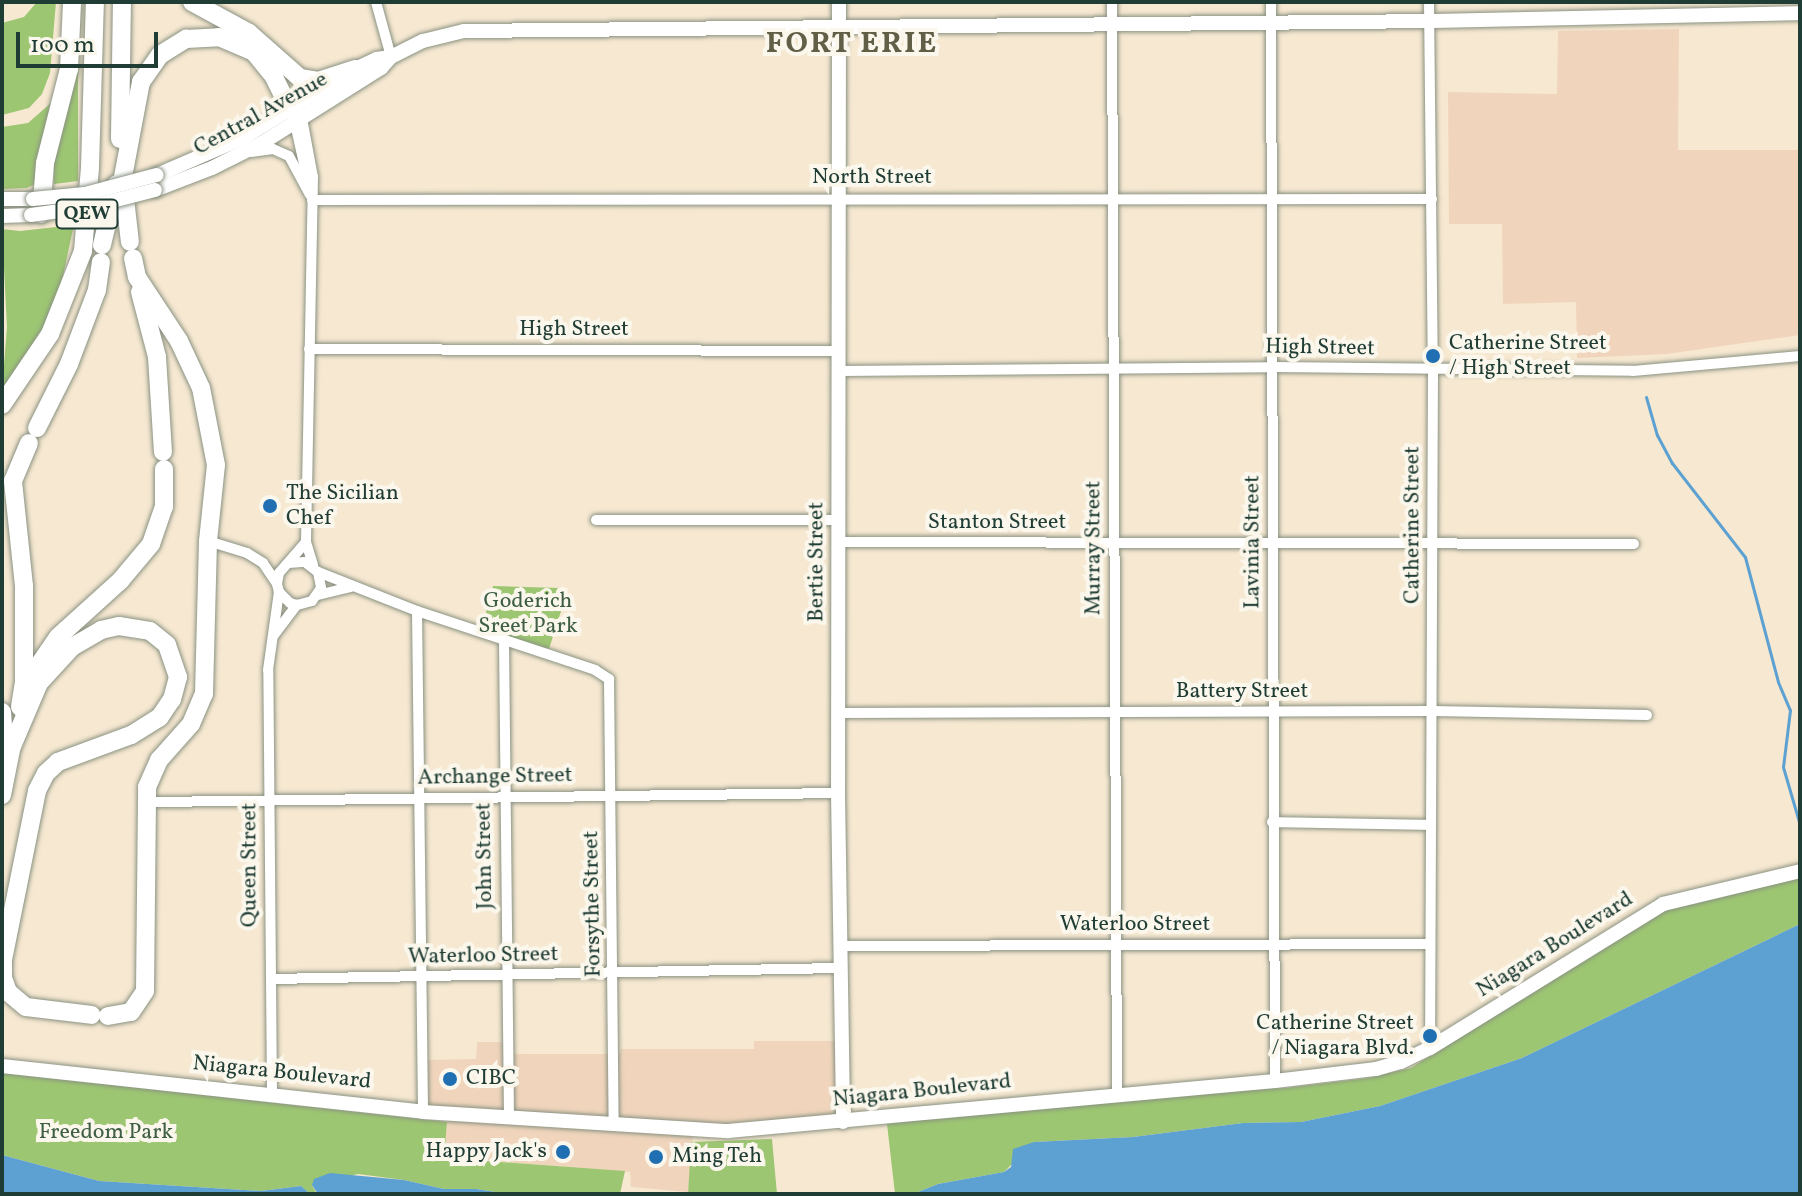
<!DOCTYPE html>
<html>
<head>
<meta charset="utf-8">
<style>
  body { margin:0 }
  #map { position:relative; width:1802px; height:1196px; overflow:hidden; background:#f6e8d1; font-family:Vollkorn,serif }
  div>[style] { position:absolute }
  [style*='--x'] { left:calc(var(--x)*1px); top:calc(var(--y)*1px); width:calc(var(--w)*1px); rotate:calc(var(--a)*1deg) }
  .built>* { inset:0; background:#f0d5bc }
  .green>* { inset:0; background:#9dc672 }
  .water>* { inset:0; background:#5ca1d1 }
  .stream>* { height:3px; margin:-1.5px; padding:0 1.5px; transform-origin:1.5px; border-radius:1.5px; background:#5ca1d1 }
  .roads { filter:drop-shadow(0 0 2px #8a9282) drop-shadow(0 0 2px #8a9282) }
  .street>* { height:10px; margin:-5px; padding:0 5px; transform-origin:5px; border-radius:5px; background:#fff }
  .secondary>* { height:14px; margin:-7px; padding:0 7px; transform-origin:7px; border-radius:7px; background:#fff }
  .highway>* { height:18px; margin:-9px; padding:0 9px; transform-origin:9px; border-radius:9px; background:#fff }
  .bridges { filter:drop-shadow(0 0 2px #8a9282) drop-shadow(0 0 2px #8a9282) }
  .secondary-bridge>* { height:14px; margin:-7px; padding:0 7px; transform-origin:7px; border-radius:7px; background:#fff }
  .dots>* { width:22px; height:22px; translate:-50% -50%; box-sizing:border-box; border:4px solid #fbf7ec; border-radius:50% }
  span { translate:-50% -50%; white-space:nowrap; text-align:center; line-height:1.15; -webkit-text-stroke:8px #fbf7ec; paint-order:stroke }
  .shield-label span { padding:2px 6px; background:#fbf7ec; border:2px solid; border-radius:6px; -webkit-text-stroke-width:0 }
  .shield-label { font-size:20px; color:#1f3d34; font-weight:700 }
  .street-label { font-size:22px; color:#1f3d34 }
  .poi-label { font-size:22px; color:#1f3d34 }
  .left { translate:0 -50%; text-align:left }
  .right { translate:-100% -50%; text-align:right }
  .park-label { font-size:22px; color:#3e5f44 }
  .district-label { font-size:30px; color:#616047; font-weight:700; letter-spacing:2px }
  .frame { position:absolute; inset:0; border:4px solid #1f3d34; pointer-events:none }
  .scale { position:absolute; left:16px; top:32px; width:142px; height:36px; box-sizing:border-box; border:4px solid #1f3d34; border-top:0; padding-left:10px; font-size:24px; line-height:28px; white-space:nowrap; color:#1f3d34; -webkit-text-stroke:6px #fbf7ec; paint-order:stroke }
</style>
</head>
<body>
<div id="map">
  <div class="built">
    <div style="clip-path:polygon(1679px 29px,1678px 150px,1800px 150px,1800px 335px,1667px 354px,1577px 358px,1576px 302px,1503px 304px,1502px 224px,1449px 224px,1448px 92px,1557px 94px,1558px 31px)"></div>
    <div style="clip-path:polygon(754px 1041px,841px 1041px,843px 1122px,693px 1130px,688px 1192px,631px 1187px,630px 1172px,443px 1157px,448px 1114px,423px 1112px,422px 1060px,476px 1059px,477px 1042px,508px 1042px,509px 1054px,620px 1054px,621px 1049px,754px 1049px)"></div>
  </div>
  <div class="green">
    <div style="clip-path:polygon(37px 2px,56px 2px,50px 73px,42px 94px,29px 108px,2px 115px,2px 23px,24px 17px)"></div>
    <div style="clip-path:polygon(75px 65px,78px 66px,78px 181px,54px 184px,54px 162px,71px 97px)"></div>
    <div style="clip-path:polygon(52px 102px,37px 183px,27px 188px,2px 189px,2px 127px,28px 123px)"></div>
    <div style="clip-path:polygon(74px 225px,60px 289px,42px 330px,2px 390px,7px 327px,2px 229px,20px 231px)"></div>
    <div style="clip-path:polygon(493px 586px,560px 588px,562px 608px,549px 649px,482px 628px)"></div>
    <div style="clip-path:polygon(1800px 878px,1800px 924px,1522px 1058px,1380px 1106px,1301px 1122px,1243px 1123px,1133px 1137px,1034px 1142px,1004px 1172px,938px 1184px,913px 1194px,895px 1194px,887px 1124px,1127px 1096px,1286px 1088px,1368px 1078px,1411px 1068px,1661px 911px)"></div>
    <div style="clip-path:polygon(2px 1073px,447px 1122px,444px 1158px,625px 1171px,620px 1194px,508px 1194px,476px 1189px,444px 1189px,404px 1180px,358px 1174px,312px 1185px,317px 1194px,310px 1194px,301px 1186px,261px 1191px,99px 1181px,2px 1155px)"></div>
    <div style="clip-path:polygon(772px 1139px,777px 1194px,688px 1194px,691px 1142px)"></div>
  </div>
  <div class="water">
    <div style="clip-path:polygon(1800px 924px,1800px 1194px,913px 1194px,938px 1184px,1004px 1172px,1011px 1167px,1013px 1149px,1034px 1142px,1133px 1137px,1243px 1123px,1301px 1122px,1380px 1106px,1522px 1058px)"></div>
    <div style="clip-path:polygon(2px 1155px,99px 1181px,261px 1191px,301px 1186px,310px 1194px,2px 1194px)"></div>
    <div style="clip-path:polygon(330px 1173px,404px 1180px,444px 1189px,476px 1189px,508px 1194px,318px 1194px,312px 1185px,314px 1179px)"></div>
  </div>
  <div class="stream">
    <div style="--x:1646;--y:397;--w:40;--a:74"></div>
    <div style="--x:1657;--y:435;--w:32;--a:62"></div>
    <div style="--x:1672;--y:463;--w:119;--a:52.2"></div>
    <div style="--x:1745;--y:557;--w:129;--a:75.2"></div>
    <div style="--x:1778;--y:682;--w:30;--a:67"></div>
    <div style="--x:1790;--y:710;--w:57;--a:97"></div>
    <div style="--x:1783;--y:767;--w:60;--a:73.7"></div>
  </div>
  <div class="roads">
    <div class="street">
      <div style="--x:376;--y:2;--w:57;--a:74.7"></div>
      <div style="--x:1112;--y:2;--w:1091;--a:89.74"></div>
      <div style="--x:1271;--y:2;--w:1079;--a:89.79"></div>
      <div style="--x:1429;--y:2;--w:368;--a:89.4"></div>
      <div style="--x:1433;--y:370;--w:678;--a:90.25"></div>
      <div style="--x:301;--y:113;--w:65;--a:79.4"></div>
      <div style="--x:313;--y:177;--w:365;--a:91.1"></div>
      <div style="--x:306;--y:542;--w:24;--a:73"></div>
      <div style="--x:294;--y:119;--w:59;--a:77.4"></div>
      <div style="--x:251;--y:152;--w:22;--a:-8"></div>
      <div style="--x:273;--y:149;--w:17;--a:24"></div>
      <div style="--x:289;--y:156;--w:44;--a:61.7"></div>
      <div style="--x:312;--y:200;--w:1120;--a:-0.05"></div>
      <div style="--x:309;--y:349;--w:530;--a:0.22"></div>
      <div style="--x:840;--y:371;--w:432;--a:-0.5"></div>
      <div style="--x:1272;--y:367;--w:361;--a:0.6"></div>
      <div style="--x:1633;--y:371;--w:168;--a:-5.1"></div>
      <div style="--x:596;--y:520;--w:243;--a:0"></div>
      <div style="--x:208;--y:541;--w:41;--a:17.1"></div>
      <div style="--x:247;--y:553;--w:19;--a:32"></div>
      <div style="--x:263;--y:563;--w:25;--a:56"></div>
      <div style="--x:840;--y:542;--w:794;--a:0.14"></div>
      <div style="--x:289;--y:563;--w:16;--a:-4"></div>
      <div style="--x:305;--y:562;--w:16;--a:38"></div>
      <div style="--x:318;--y:572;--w:16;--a:79"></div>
      <div style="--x:321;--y:588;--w:16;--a:125"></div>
      <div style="--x:312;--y:601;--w:16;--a:165"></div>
      <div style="--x:297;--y:605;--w:7;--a:-164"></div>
      <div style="--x:290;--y:603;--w:16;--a:-135"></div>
      <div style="--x:279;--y:592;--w:8;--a:-104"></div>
      <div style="--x:277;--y:584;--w:11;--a:-80"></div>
      <div style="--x:279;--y:573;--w:41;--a:-48.9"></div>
      <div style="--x:318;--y:572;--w:106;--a:21.5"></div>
      <div style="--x:417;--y:611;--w:188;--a:18.3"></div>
      <div style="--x:595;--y:670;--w:17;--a:33"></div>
      <div style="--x:609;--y:679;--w:447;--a:89.4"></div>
      <div style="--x:318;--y:595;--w:34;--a:-14"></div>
      <div style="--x:417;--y:611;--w:501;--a:89.31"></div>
      <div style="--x:274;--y:635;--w:38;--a:-53"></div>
      <div style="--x:504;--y:640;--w:479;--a:89.4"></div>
      <div style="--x:838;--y:713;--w:595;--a:-0.19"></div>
      <div style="--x:1433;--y:711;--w:214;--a:1.1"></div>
      <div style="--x:154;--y:802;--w:684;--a:-0.75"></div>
      <div style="--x:1272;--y:822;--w:157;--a:1.1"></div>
      <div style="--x:840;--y:946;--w:590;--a:-0.19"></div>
      <div style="--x:271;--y:979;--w:569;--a:-1.11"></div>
      <div style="--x:272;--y:1093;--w:423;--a:-90.5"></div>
      <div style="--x:268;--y:670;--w:79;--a:-82"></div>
    </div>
    <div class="secondary">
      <div style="--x:839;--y:2;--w:791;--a:90.07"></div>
      <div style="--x:838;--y:793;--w:329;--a:89.1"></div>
      <div style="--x:157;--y:175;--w:94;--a:-23.3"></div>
      <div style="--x:243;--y:138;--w:132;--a:-31.6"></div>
      <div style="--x:355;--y:69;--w:23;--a:-25"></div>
      <div style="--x:376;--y:59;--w:15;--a:-8"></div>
      <div style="--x:155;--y:190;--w:61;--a:-21.1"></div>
      <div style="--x:212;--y:168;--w:56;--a:-26.6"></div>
      <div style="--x:262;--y:143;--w:141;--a:-32.2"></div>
      <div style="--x:381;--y:68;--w:15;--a:-48"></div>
      <div style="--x:391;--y:57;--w:36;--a:-27"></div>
      <div style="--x:423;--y:41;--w:42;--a:-13.7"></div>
      <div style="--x:464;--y:31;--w:965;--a:-0.59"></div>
      <div style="--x:1429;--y:21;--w:371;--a:-1.2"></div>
      <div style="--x:2;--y:199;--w:31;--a:0"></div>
      <div style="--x:2;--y:216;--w:29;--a:-2"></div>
      <div style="--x:2;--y:1066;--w:424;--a:6.2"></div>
      <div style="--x:423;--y:1112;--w:306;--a:3.6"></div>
      <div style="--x:728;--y:1131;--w:549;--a:-5.22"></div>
      <div style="--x:1275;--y:1081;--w:102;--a:-6.8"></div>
      <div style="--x:1376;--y:1069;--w:26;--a:-16"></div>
      <div style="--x:1401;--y:1062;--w:32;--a:-26"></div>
      <div style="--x:1430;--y:1048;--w:274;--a:-31.7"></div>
      <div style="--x:1663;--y:904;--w:141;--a:-13.5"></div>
    </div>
    <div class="highway">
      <div style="--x:192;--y:2;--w:65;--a:28.5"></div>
      <div style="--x:249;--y:33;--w:68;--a:41.4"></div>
      <div style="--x:300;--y:78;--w:18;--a:9"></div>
      <div style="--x:318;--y:81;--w:39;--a:-18"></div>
      <div style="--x:120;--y:139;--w:137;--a:-89.2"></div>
      <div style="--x:123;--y:177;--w:97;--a:-79.3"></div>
      <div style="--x:141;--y:82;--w:33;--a:-55"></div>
      <div style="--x:160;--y:55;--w:31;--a:-32"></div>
      <div style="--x:186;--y:39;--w:33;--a:-3"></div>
      <div style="--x:219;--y:37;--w:38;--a:23"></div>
      <div style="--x:254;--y:52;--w:32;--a:51"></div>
      <div style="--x:274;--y:77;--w:37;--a:64"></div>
      <div style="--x:123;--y:181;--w:61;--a:83.5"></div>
      <div style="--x:41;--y:214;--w:51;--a:-85.5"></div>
      <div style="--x:45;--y:163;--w:97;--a:-75.7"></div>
      <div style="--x:69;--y:69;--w:67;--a:-87.4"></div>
      <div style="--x:102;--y:245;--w:62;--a:-76.9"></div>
      <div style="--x:140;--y:292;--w:67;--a:75.3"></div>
      <div style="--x:157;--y:357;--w:95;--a:86.4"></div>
      <div style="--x:2;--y:405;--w:86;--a:-55.9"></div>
      <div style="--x:50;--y:334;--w:89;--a:-68.3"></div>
      <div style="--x:83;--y:251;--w:84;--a:-85.2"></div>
      <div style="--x:90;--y:167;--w:165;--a:-88.3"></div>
      <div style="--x:37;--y:428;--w:72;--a:-63.4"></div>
      <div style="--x:69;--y:364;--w:79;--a:-69.3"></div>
      <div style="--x:97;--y:290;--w:28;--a:-82"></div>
      <div style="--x:34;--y:672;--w:42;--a:-55.6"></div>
      <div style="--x:58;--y:637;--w:84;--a:-42.1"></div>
      <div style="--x:120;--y:581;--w:48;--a:-50"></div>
      <div style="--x:151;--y:544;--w:39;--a:-71"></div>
      <div style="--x:164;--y:507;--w:38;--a:-90"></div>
      <div style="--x:20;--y:707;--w:26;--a:-81"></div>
      <div style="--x:24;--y:681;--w:95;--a:-90"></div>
      <div style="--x:24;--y:586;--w:106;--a:-96"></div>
      <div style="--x:13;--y:481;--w:41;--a:-67.2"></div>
      <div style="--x:2;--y:712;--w:41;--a:85.8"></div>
      <div style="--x:10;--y:751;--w:74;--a:-66.9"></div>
      <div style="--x:39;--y:683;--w:49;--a:-47.5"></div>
      <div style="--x:72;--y:647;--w:34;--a:-30"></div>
      <div style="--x:101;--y:630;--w:18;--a:-13"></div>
      <div style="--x:119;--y:626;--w:31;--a:9"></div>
      <div style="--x:150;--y:631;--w:22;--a:39"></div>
      <div style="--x:167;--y:645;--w:34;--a:71"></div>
      <div style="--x:178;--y:677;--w:23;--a:105"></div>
      <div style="--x:172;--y:699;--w:22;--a:124"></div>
      <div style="--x:160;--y:717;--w:34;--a:148"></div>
      <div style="--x:131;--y:735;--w:78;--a:159.7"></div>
      <div style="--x:58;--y:762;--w:16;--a:137"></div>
      <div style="--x:46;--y:773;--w:20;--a:117"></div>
      <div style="--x:37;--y:791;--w:171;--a:101.4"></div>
      <div style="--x:3;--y:959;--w:19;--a:90"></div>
      <div style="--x:3;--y:978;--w:15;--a:70"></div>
      <div style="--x:8;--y:992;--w:23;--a:40"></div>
      <div style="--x:26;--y:1007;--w:66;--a:6.9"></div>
      <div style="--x:2;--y:795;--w:56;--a:-78.7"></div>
      <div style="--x:108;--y:1016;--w:23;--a:-10"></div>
      <div style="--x:131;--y:1012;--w:25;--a:-56"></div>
      <div style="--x:145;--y:991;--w:204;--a:-89.4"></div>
      <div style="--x:147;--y:787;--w:30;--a:-66"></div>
      <div style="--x:159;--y:760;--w:48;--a:-48.4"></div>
      <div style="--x:191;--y:724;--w:33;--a:-67"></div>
      <div style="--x:204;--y:694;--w:153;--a:-88.5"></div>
      <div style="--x:208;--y:541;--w:76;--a:-84"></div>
      <div style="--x:216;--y:465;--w:78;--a:-101"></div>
      <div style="--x:201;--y:388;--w:52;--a:-115.1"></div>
      <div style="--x:179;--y:341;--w:77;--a:-123.3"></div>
      <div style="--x:137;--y:277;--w:19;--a:-102"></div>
    </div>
  </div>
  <div class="bridges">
    <div class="secondary-bridge">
      <div style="--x:33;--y:199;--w:52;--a:-5.5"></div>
      <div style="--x:85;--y:194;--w:74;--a:-14.8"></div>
      <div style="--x:31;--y:215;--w:59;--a:-7.9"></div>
      <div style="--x:89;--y:207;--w:68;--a:-14.4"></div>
    </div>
  </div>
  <div class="dots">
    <div style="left:1433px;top:356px;background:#1f6fb2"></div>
    <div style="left:270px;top:506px;background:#1f6fb2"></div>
    <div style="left:1430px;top:1036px;background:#1f6fb2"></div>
    <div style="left:450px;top:1079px;background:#1f6fb2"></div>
    <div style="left:563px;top:1152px;background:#1f6fb2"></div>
    <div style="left:656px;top:1157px;background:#1f6fb2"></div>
  </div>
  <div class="shield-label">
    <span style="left:87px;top:214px">QEW</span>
  </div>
  <div class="street-label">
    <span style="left:261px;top:114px;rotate:-29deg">Central Avenue</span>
    <span style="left:872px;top:178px">North Street</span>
    <span style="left:574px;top:330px">High Street</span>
    <span style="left:1320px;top:348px;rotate:1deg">High Street</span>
    <span style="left:997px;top:523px">Stanton Street</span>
    <span style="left:1413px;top:525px;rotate:-90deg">Catherine Street</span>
    <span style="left:1253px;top:542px;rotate:-90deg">Lavinia Street</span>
    <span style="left:1094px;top:548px;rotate:-90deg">Murray Street</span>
    <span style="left:817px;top:562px;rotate:-90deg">Bertie Street</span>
    <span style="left:1242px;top:692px">Battery Street</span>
    <span style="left:495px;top:777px;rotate:-1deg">Archange Street</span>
    <span style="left:485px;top:856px;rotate:-91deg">John Street</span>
    <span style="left:250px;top:865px;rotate:-90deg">Queen Street</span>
    <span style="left:593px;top:904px;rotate:-91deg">Forsythe Street</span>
    <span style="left:1135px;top:925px">Waterloo Street</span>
    <span style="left:1555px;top:945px;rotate:-32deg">Niagara Boulevard</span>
    <span style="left:483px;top:956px;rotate:-1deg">Waterloo Street</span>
    <span style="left:282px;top:1073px;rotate:6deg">Niagara Boulevard</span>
    <span style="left:922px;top:1091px;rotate:-6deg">Niagara Boulevard</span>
  </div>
  <div class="poi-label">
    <span class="left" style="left:1449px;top:356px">Catherine Street<br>/ High Street</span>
    <span class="left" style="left:286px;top:506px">The Sicilian<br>Chef</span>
    <span class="right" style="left:1414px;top:1036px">Catherine Street<br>/ Niagara Blvd.</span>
    <span class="left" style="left:466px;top:1079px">CIBC</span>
    <span class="right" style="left:547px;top:1152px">Happy Jack's</span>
    <span class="left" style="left:672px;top:1157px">Ming Teh</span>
  </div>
  <div class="park-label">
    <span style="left:528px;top:614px">Goderich<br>Sreet Park</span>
    <span style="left:106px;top:1133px">Freedom Park</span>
  </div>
  <div class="district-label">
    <span style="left:852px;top:44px">FORT ERIE</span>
  </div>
  <div class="frame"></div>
  <div class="scale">100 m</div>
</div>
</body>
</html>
